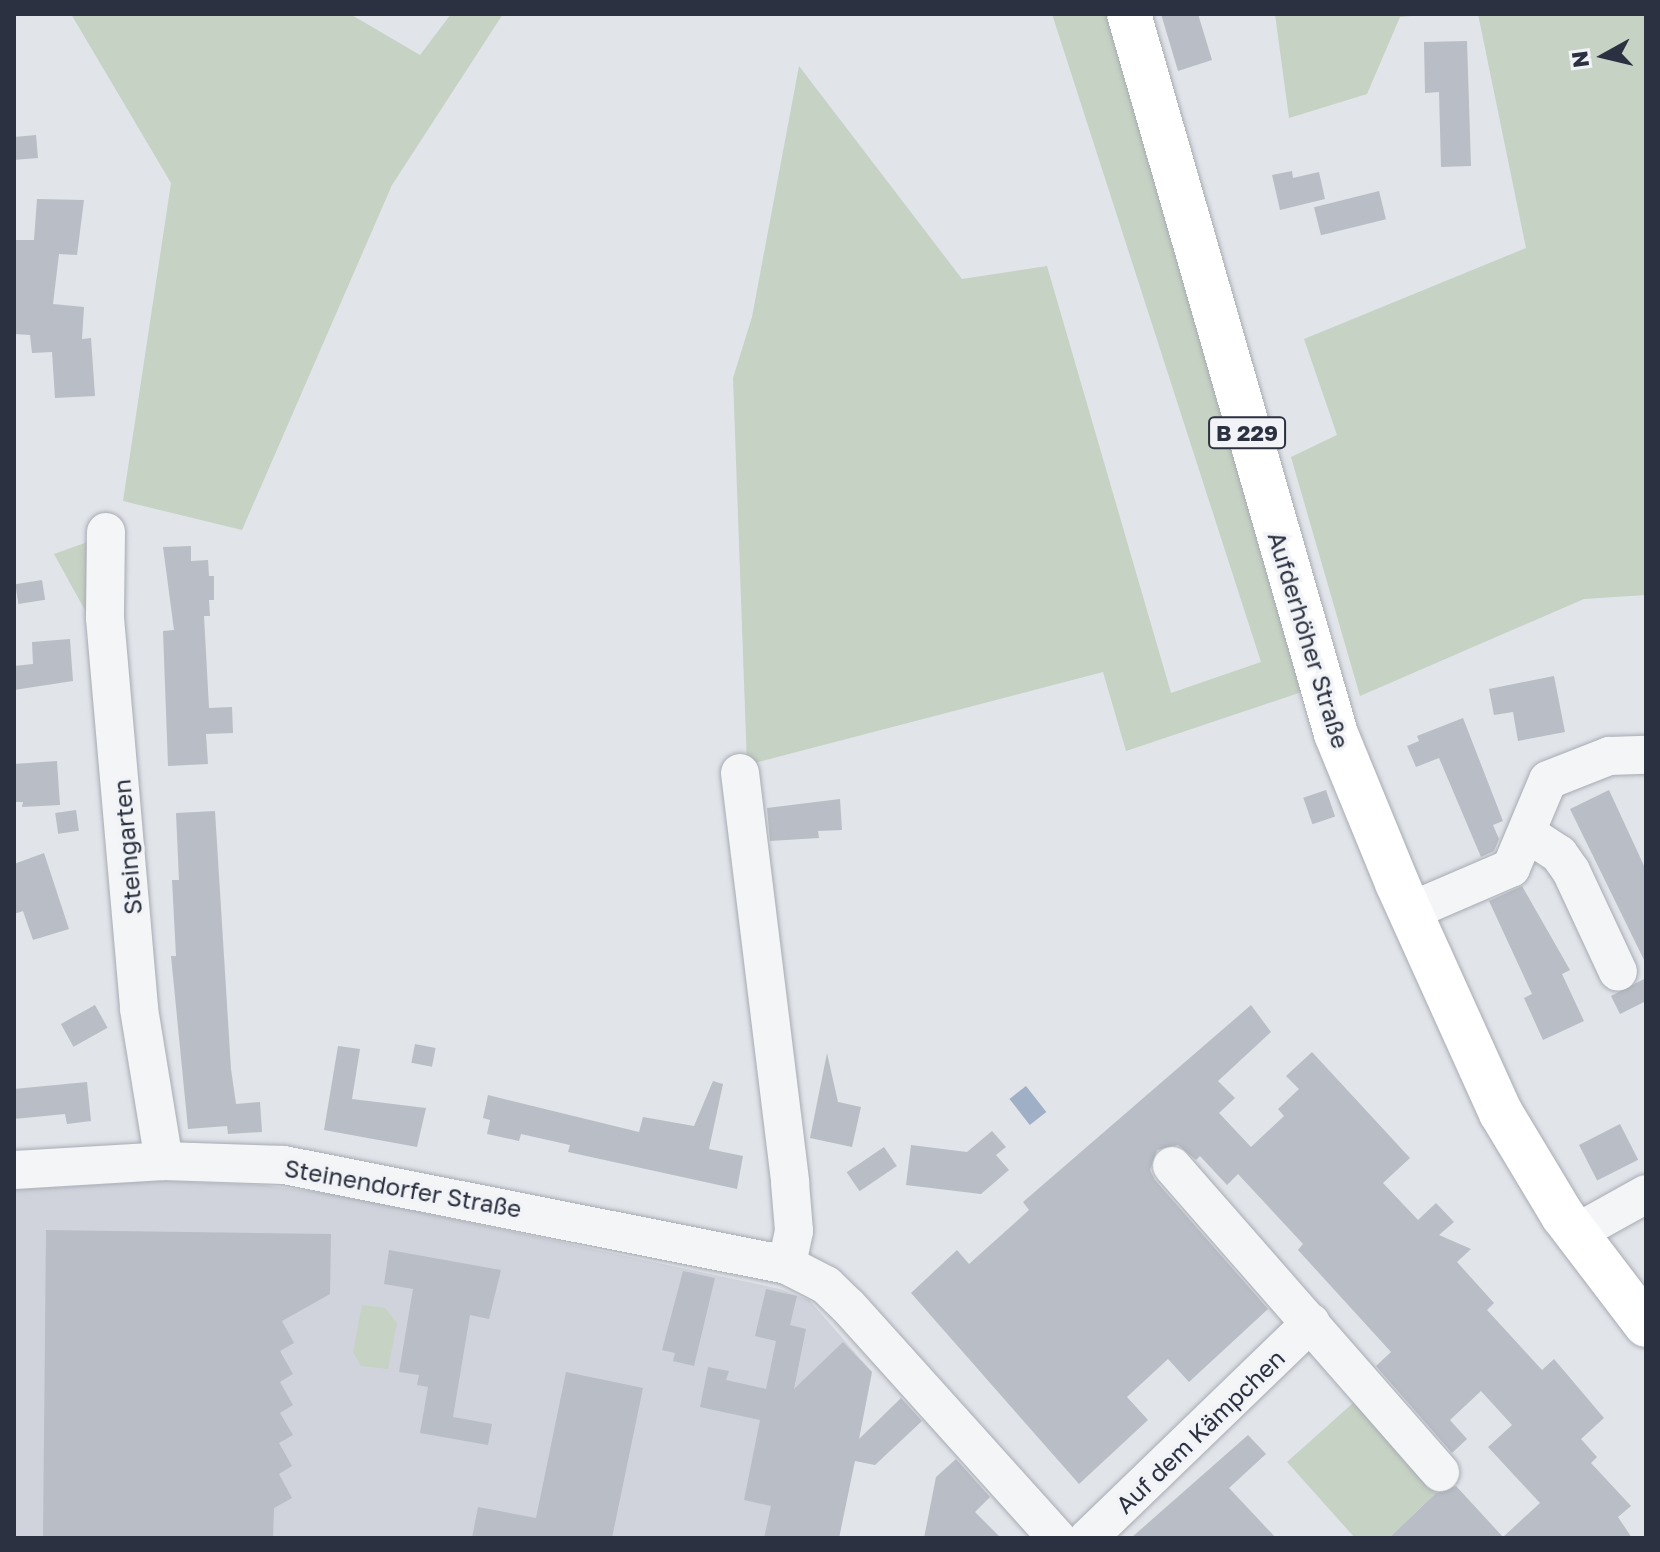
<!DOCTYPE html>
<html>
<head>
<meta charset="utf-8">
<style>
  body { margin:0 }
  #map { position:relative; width:1660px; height:1552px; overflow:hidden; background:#e1e4e9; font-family:"Golos Text",sans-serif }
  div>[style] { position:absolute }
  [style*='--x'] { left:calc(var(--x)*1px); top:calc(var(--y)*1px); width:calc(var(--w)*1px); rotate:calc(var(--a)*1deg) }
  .built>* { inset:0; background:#d0d3db }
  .green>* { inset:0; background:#c6d2c3 }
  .water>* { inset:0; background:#9fb0c6; transform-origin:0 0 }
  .building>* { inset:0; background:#b9bdc5; transform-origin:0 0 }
  .roads { filter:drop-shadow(0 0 2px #a7abb3) drop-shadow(0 0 2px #a7abb3) }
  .minor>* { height:38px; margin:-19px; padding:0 19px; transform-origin:19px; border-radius:19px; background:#f4f5f7 }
  .major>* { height:44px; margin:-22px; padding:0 22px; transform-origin:22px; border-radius:22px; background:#fff }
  span { translate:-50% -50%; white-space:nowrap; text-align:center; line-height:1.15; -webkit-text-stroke:7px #f1f3f6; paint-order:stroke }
  .shield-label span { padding:2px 6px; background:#f1f3f6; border:2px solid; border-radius:6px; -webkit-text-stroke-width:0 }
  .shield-label { font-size:22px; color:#2b3140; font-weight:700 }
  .street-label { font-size:24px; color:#2b3140 }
  .frame { position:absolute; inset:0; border:16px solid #2b3140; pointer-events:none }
  .north { position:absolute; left:1564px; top:16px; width:80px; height:80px; -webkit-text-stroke:6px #f1f3f6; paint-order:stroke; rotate:262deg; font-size:22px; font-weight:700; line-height:32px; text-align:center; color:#2b3140 }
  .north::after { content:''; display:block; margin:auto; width:28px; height:36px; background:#2b3140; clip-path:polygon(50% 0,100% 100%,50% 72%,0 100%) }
</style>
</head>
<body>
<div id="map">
  <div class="built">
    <div style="clip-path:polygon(159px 1181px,263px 1185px,345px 1196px,780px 1289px,809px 1300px,872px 1372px,839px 1538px,14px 1538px,14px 1190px)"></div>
  </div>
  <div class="green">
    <div style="clip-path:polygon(71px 14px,350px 14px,420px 55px,451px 14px,503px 14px,392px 185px,242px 530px,123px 501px,171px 183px)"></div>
    <div style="clip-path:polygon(1052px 14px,1117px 14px,1308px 690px,1126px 751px,1103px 672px,747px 765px,733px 378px,752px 317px,799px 66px,962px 279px,1047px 266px,1171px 693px,1261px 662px)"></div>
    <div style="clip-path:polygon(1275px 14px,1439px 14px,1400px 17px,1367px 94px,1289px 118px)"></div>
    <div style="clip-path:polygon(1478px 14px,1646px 14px,1646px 595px,1584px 599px,1360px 696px,1291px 457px,1337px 435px,1304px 339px,1526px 248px)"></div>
    <div style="clip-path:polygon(96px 539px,86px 612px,54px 554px)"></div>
    <div style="clip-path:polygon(362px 1305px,385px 1308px,397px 1323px,388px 1369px,361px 1366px,353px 1352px)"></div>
    <div style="clip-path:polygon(1363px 1394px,1443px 1486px,1389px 1538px,1355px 1538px,1287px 1462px)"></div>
  </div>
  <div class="water">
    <div style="left:1026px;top:1086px;width:33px;height:21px;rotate:52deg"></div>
  </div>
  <div class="building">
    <div style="clip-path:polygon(1161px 14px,1198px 14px,1212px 60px,1178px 71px)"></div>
    <div style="clip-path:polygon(1467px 41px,1471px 166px,1441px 167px,1439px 92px,1425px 93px,1424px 42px)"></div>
    <div style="left:36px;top:135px;width:23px;height:22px;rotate:85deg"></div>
    <div style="clip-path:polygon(1292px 171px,1293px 178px,1319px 172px,1325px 199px,1280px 210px,1272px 175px)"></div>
    <div style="left:1379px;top:191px;width:29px;height:67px;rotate:76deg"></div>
    <div style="clip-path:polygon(37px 199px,84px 200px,77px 255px,59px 254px,53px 304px,84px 307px,82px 339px,91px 338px,95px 396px,55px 398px,52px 352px,32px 353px,30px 335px,14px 334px,15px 240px,34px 240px)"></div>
    <div style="clip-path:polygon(191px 546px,191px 561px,208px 560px,209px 576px,214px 576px,214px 600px,209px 600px,210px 616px,204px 616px,209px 708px,232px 707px,233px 733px,206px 734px,208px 764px,168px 766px,163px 631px,174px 630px,163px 547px)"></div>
    <div style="left:42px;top:580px;width:20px;height:27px;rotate:81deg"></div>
    <div style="clip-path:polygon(70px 639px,73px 681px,14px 690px,14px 666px,33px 664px,32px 642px)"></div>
    <div style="clip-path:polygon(1554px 676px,1565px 732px,1518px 741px,1513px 712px,1494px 715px,1489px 689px)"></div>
    <div style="clip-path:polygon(1463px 718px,1503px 821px,1493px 825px,1499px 839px,1494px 851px,1481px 857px,1439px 758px,1416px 767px,1407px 746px,1419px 741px,1417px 736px)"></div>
    <div style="clip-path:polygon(57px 761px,60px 805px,22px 807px,23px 802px,14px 802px,14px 764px)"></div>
    <div style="left:1326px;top:790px;width:28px;height:24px;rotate:71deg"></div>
    <div style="clip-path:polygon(1609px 790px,1646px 870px,1646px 964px,1570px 809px)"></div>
    <div style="clip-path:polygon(840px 799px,842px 830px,818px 831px,819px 838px,770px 841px,767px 808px)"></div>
    <div style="left:76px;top:810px;width:21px;height:21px;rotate:82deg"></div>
    <div style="clip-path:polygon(215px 811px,231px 1069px,236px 1104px,260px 1102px,262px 1132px,228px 1134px,227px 1126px,188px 1129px,171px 956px,176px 956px,172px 880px,179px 880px,176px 813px)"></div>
    <div style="clip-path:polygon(44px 853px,69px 929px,33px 940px,23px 911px,14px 914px,14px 864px)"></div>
    <div style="clip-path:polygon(1522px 886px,1570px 970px,1562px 974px,1584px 1021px,1543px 1040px,1524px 998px,1532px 994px,1489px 901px)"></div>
    <div style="clip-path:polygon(1646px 978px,1646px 1001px,1620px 1014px,1611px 996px)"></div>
    <div style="left:95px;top:1005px;width:26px;height:39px;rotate:61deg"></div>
    <div style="clip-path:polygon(1251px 1005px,1271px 1032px,1218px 1081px,1235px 1098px,1219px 1113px,1251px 1147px,1284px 1116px,1278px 1109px,1299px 1089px,1286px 1076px,1312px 1052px,1410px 1158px,1383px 1183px,1418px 1220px,1436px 1203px,1454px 1222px,1439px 1235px,1471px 1249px,1457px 1262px,1494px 1303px,1487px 1310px,1542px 1370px,1554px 1359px,1604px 1418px,1581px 1439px,1597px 1457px,1591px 1463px,1631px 1506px,1618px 1517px,1632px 1538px,1389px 1538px,1436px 1493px,1456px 1486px,1503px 1537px,1540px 1503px,1488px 1447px,1512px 1425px,1481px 1391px,1450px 1420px,1467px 1439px,1452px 1453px,1376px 1366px,1391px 1352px,1298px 1250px,1303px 1244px,1238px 1174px,1227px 1185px,1200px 1156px,1196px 1160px,1178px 1145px,1157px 1150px,1150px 1170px,1155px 1180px,1268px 1309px,1189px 1382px,1168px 1359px,1127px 1397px,1148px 1420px,1079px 1484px,911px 1293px,957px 1250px,969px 1264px,1029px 1210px,1023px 1202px)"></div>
    <div style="left:415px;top:1044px;width:21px;height:19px;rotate:11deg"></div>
    <div style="clip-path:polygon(338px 1046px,360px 1049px,352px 1099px,426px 1108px,417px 1147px,324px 1130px)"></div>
    <div style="clip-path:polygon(827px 1053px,838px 1102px,861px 1107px,852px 1147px,810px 1138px)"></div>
    <div style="clip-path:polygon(713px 1081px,723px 1084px,709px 1149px,743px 1156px,737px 1189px,568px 1152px,570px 1145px,521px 1134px,519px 1141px,487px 1134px,490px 1120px,483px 1118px,488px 1095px,639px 1132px,643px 1117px,694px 1126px)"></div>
    <div style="clip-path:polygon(87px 1082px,91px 1121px,67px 1124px,65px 1114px,14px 1119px,14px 1089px)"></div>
    <div style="left:1620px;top:1124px;width:40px;height:46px;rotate:63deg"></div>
    <div style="clip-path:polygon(992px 1131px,1006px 1147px,996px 1155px,1009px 1170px,981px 1194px,906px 1185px,911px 1145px,967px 1152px)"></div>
    <div style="left:884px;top:1147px;width:23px;height:45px;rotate:56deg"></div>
    <div style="clip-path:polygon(46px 1230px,331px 1234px,330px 1294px,282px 1321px,294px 1343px,280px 1351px,293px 1374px,280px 1382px,293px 1405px,280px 1413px,293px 1435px,279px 1443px,292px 1466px,279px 1474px,292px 1498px,274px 1508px,273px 1538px,43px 1538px)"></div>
    <div style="clip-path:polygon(389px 1250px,501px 1270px,489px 1319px,470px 1315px,453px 1417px,492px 1424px,488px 1445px,420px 1433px,428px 1387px,417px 1385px,419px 1375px,399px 1372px,413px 1289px,384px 1284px)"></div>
    <div style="clip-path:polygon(683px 1271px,715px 1278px,694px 1366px,673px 1361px,675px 1353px,662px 1350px)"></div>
    <div style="clip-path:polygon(766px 1289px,797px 1296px,790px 1325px,806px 1329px,794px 1389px,843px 1342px,872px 1372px,859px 1439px,901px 1398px,922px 1421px,875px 1465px,855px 1461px,839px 1538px,764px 1538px,771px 1506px,744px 1500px,760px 1420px,700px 1407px,708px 1367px,729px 1371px,726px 1380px,766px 1389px,776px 1341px,755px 1336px)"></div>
    <div style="clip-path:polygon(566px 1372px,643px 1388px,612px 1538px,472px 1538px,478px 1507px,536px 1518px)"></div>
    <div style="clip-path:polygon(1248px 1435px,1266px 1454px,1229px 1488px,1276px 1538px,1131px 1538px)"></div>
    <div style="clip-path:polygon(956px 1459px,990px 1497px,975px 1512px,1001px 1538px,924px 1538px,936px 1477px)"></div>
  </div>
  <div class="roads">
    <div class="minor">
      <div style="--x:106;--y:532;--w:86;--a:90.7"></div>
      <div style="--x:105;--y:618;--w:392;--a:85"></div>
      <div style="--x:139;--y:1009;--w:154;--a:80.7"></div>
      <div style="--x:740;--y:773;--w:413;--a:83"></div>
      <div style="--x:790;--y:1183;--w:48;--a:85.2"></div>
      <div style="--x:794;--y:1231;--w:35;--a:102"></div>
      <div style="--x:1528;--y:834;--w:37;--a:33"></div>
      <div style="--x:1559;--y:854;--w:21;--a:55"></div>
      <div style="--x:1571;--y:871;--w:111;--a:65"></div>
      <div style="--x:1411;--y:911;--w:109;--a:-23.3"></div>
      <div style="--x:1511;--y:868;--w:95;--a:-67.2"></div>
      <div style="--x:1548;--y:780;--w:66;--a:-21.5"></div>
      <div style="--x:1609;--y:756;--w:37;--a:-2"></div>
      <div style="--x:1172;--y:1166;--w:407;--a:48.8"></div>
      <div style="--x:14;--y:1170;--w:150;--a:-3.4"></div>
      <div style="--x:164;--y:1161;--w:120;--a:1.9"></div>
      <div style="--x:284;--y:1165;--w:513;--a:11.24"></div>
      <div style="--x:787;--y:1265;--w:44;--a:27.1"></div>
      <div style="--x:826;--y:1285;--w:30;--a:44"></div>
      <div style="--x:848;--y:1306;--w:312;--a:48"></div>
      <div style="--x:1576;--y:1233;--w:80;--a:-29.1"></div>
      <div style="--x:1088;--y:1538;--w:310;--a:-44"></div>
    </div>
    <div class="major">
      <div style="--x:1129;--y:14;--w:749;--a:73.96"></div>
      <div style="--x:1336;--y:734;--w:161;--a:67.7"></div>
      <div style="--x:1397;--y:883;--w:252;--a:65.7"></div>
      <div style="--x:1501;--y:1113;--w:120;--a:59"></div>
      <div style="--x:1563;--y:1216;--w:137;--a:52.7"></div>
    </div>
  </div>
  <div class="shield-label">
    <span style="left:1247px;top:433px">B 229</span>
  </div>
  <div class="street-label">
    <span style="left:1309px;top:640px;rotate:73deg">Aufderhöher Straße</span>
    <span style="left:127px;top:847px;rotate:-95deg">Steingarten</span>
    <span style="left:403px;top:1188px;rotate:10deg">Steinendorfer Straße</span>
    <span style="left:1200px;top:1431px;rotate:-44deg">Auf dem Kämpchen</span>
  </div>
  <div class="frame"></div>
  <div class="north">N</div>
</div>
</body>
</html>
